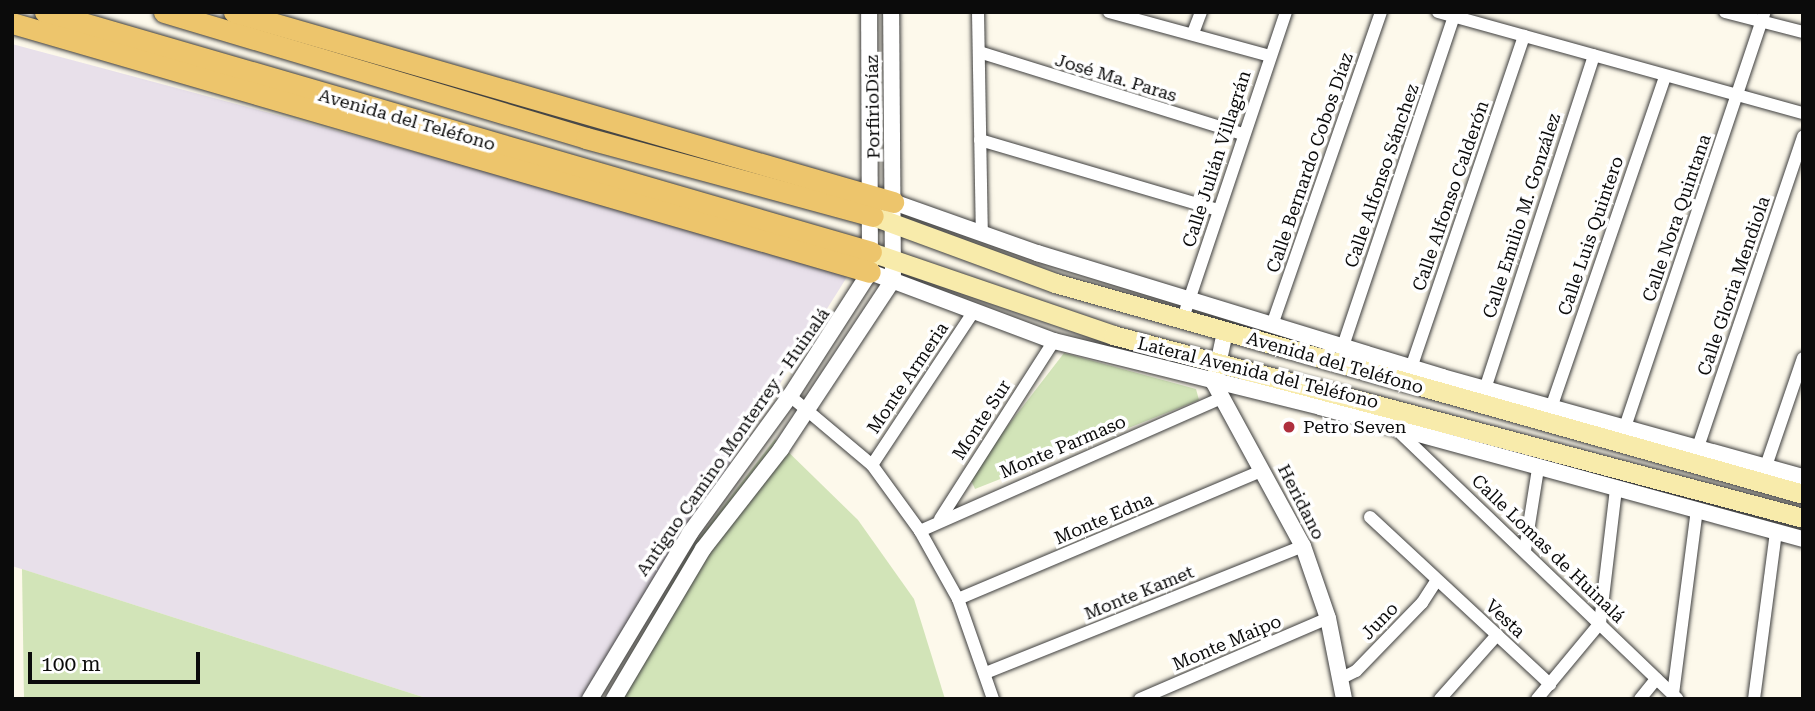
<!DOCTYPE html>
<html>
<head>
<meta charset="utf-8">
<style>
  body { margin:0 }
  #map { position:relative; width:1815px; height:711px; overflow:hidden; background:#fdf9eb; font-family:"Roboto Serif",serif }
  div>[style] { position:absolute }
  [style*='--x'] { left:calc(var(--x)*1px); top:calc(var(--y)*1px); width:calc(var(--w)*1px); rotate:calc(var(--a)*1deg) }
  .industrial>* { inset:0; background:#e8e0ea }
  .green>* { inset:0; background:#d2e4b8 }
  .roads { filter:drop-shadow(0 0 2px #3e3e3e) drop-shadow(0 0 2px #3e3e3e) }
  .minor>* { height:12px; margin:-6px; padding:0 6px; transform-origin:6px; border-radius:6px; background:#fff }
  .tertiary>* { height:16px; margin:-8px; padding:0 8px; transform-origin:8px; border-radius:8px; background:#fff }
  .secondary>* { height:19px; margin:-9.5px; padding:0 9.5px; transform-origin:9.5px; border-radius:9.5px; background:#f8ebab }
  .primary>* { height:21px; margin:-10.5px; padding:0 10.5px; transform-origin:10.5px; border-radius:10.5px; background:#edc56c }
  .dots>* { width:19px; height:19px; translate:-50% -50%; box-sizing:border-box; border:4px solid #fff; border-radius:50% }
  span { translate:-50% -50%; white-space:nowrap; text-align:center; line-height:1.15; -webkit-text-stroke:7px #fff; paint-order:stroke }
  .street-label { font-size:18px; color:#0b0b0b }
  .poi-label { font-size:18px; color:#0b0b0b }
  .left { translate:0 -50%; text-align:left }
  .frame { position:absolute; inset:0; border:14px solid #0b0b0b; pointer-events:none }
  .scale { position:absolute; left:28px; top:652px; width:172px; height:32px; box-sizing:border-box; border:4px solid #0b0b0b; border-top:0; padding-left:9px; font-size:21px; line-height:24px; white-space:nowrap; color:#0b0b0b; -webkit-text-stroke:5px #fff; paint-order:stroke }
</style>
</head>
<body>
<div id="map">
  <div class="industrial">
    <div style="clip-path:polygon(12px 44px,852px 269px,582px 699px,429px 699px,12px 566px)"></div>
  </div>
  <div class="green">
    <div style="clip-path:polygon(1064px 353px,1196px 389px,1199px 400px,975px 489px,969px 476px)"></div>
    <div style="clip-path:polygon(775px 439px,858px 520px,914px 599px,945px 699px,605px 699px,695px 543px)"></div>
    <div style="clip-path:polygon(22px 569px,429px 699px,24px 699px)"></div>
  </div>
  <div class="roads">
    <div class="minor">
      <div style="--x:978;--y:12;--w:221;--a:89"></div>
      <div style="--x:1109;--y:12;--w:167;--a:15.3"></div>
      <div style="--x:1438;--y:12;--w:379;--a:15.5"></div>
      <div style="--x:1725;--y:12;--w:81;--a:14.4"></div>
      <div style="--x:1193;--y:33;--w:22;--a:-69"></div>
      <div style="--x:979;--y:52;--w:276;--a:17.3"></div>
      <div style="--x:980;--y:140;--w:248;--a:16.4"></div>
      <div style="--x:1183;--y:318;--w:323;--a:-71.4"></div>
      <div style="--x:1272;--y:325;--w:331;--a:-70.8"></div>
      <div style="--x:1343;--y:346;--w:348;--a:-71.4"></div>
      <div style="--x:1411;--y:368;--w:351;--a:-71.2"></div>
      <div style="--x:1485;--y:389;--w:351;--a:-71.9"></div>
      <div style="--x:790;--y:396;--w:107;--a:40.1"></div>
      <div style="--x:872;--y:465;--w:82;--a:54"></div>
      <div style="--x:920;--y:531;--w:78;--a:60.8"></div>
      <div style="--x:958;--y:599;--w:106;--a:70.7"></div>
      <div style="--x:1551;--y:408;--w:351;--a:-71"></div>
      <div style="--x:1625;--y:427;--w:438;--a:-71.4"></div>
      <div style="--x:1396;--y:429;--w:390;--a:43.8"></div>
      <div style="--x:1698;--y:447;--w:328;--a:-71.3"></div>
      <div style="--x:872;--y:465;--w:185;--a:-56.5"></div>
      <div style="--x:1766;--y:466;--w:114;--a:-71.1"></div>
      <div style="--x:1370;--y:517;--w:246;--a:42.9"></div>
      <div style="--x:940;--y:519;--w:211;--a:-57.4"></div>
      <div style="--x:920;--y:531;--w:330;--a:-23.8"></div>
      <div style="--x:1525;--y:550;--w:82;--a:-80.9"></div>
      <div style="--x:958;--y:599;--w:331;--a:-22.9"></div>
      <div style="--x:988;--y:672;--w:339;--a:-21.8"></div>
      <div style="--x:1340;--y:679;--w:18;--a:-27"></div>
      <div style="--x:1356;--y:671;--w:95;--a:-45.9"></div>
      <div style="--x:1422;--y:603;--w:27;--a:-57"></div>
      <div style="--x:1673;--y:694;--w:186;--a:-82.6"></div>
      <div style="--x:1140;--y:699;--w:205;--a:-23.3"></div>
      <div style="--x:1440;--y:699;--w:86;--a:-48.3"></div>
      <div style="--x:1537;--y:699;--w:99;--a:-50.3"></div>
      <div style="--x:1600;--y:623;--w:136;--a:-83.2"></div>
      <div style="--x:1640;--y:699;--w:26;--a:-51"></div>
      <div style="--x:1754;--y:699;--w:169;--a:-82.5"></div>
    </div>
    <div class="tertiary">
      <div style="--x:893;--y:202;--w:153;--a:19.5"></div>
      <div style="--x:1037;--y:253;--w:424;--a:17"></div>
      <div style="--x:1442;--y:377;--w:375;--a:15.5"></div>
      <div style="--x:870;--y:272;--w:197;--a:20.6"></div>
      <div style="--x:1054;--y:341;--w:274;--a:13.9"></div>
      <div style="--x:1320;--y:407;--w:501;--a:15.29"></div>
      <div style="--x:1225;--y:332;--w:52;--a:102.2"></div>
      <div style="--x:1214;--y:383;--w:186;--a:61.4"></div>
      <div style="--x:1303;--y:546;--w:76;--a:70.9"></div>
      <div style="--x:1328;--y:618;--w:83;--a:78.8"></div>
      <div style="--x:590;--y:699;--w:194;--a:-58.9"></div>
      <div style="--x:690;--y:533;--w:170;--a:-53.9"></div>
      <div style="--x:790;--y:396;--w:148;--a:-57.2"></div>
      <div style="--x:870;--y:272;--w:260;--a:-90.2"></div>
      <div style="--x:614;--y:699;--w:174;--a:-59.3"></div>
      <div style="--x:703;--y:549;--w:127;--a:-52"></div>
      <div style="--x:781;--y:449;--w:203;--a:-56.5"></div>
      <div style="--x:893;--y:280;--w:268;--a:-90.4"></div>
    </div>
    <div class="secondary">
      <div style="--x:873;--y:216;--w:194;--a:20.2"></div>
      <div style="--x:1055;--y:283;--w:777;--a:15.75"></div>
      <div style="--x:871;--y:252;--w:256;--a:18.9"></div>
      <div style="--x:1113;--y:335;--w:714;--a:14.85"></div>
    </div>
    <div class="primary">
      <div style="--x:45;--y:12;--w:860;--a:16.2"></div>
      <div style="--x:164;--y:12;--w:440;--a:16.6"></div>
      <div style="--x:586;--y:138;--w:297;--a:15.2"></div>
      <div style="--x:234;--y:12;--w:686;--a:16.08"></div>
      <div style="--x:12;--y:23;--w:893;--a:16.18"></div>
    </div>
  </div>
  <div class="dots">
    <div style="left:1289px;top:427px;background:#af303e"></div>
  </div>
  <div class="street-label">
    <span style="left:1116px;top:78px;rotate:17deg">José Ma. Paras</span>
    <span style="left:873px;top:107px;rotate:-91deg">PorfirioDíaz</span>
    <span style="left:407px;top:120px;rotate:16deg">Avenida del Teléfono</span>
    <span style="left:1217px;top:159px;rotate:-72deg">Calle Julián Villagrán</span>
    <span style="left:1310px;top:163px;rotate:-71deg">Calle Bernardo Cobos Díaz</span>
    <span style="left:1382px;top:176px;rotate:-71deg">Calle Alfonso Sánchez</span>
    <span style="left:1451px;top:196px;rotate:-71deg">Calle Alfonso Calderón</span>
    <span style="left:1522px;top:216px;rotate:-72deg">Calle Emilio M. González</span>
    <span style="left:1677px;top:218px;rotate:-71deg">Calle Nora Quintana</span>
    <span style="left:1591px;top:236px;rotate:-71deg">Calle Luis Quintero</span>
    <span style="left:1734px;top:286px;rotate:-71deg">Calle Gloria Mendiola</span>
    <span style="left:1335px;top:363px;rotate:16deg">Avenida del Teléfono</span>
    <span style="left:1258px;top:373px;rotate:14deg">Lateral Avenida del Teléfono</span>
    <span style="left:908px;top:378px;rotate:-56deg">Monte Armeria</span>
    <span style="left:982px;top:420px;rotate:-57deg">Monte Sur</span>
    <span style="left:733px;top:442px;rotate:-55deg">Antiguo Camino Monterrey - Huinalá</span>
    <span style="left:1063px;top:447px;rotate:-23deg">Monte Parmaso</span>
    <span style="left:1301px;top:502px;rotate:63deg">Heridano</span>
    <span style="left:1104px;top:519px;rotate:-23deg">Monte Edna</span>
    <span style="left:1548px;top:549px;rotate:44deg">Calle Lomas de Huinalá</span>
    <span style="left:1139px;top:593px;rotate:-22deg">Monte Kamet</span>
    <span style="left:1505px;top:619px;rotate:43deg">Vesta</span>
    <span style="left:1380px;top:621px;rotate:-46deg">Juno</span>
    <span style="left:1227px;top:643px;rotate:-23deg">Monte Maipo</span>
  </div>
  <div class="poi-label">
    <span class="left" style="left:1303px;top:427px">Petro Seven</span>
  </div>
  <div class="frame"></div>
  <div class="scale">100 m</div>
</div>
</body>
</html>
